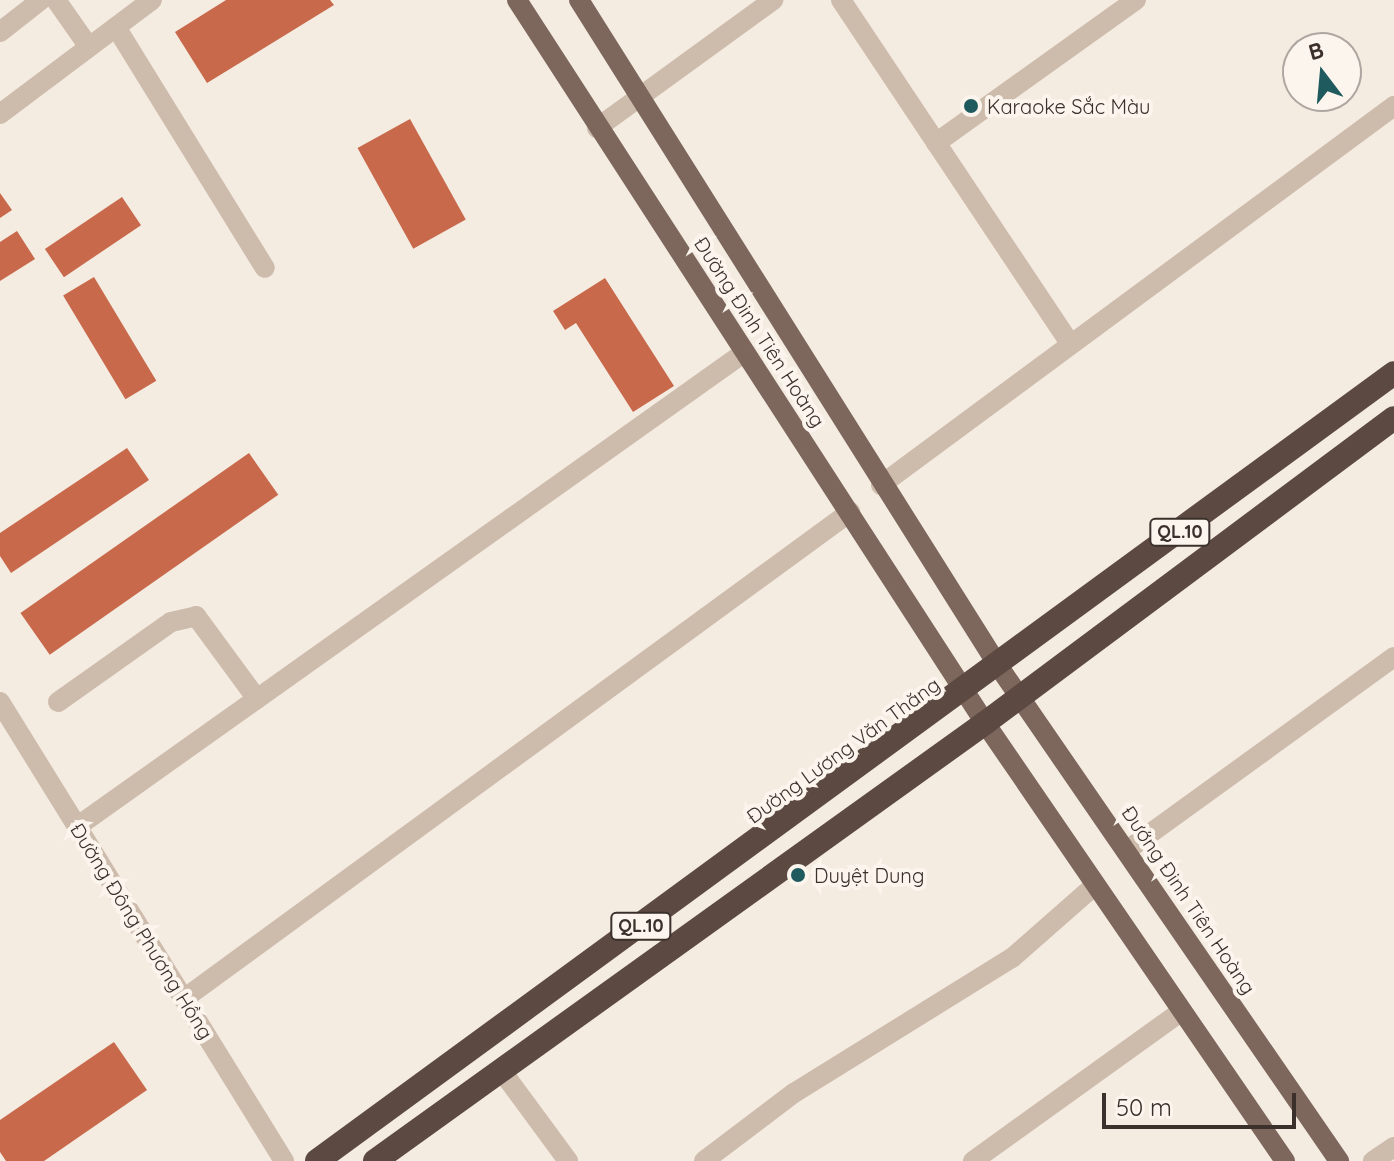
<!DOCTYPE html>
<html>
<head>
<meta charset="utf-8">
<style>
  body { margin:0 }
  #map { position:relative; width:1394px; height:1161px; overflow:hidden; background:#f4ebe1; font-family:Quicksand,sans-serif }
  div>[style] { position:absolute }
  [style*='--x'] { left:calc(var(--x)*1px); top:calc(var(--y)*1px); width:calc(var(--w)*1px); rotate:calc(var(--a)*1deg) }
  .building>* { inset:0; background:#c8694b; transform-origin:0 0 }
  .minor>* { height:20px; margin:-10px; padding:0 10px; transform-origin:10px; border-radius:10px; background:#cdbbac }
  .major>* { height:20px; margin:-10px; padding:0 10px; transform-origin:10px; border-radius:10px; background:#7d675c }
  .highway>* { height:24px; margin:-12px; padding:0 12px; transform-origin:12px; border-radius:12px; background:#5c4a42 }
  .dots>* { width:22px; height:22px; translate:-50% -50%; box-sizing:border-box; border:4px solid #fbf5ee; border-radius:50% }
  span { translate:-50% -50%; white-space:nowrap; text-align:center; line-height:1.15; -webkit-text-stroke:8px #fbf5ee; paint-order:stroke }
  .shield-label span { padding:2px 6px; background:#fbf5ee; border:2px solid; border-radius:6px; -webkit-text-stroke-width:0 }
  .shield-label { font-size:18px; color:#3b302b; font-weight:700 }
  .poi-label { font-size:20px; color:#3b302b }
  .left { translate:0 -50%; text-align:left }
  .street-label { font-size:20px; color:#3b302b }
  .north { position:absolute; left:1282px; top:32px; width:80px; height:80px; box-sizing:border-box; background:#fbf5ee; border:2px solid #aea6a0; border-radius:50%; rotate:344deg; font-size:22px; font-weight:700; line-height:32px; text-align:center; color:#3b302b }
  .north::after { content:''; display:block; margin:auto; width:28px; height:36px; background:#1f5a5e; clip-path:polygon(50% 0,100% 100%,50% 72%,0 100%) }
  .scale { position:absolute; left:1102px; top:1093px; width:194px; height:36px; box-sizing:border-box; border:4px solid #3b302b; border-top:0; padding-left:10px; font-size:24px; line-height:28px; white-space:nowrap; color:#3b302b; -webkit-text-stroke:6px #fbf5ee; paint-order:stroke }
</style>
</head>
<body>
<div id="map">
  <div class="building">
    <div style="clip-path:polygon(226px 0,330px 0,334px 5px,207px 83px,175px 32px)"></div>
    <div style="left:410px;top:119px;width:115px;height:60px;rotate:61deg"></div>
    <div style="clip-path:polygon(0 193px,12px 210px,0 218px)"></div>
    <div style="left:122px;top:197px;width:34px;height:93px;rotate:56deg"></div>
    <div style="clip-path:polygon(17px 231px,35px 259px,0 281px,0 242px)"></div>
    <div style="left:94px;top:277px;width:121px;height:36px;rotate:59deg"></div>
    <div style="clip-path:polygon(605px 278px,674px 386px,633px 412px,576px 323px,565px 330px,553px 311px)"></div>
    <div style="clip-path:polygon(127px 448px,149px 480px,11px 573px,0 556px,0 533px)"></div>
    <div style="left:249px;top:453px;width:51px;height:279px;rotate:55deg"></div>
    <div style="clip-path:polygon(114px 1042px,147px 1090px,44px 1161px,6px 1161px,0 1152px,0 1120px)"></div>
  </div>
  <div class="minor">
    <div style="--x:56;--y:0;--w:57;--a:54.9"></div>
    <div style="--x:841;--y:0;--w:412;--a:56.3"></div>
    <div style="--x:116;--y:27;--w:283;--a:58.3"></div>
    <div style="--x:0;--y:32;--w:52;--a:-38"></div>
    <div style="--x:0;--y:114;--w:190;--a:-36.9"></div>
    <div style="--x:597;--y:128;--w:218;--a:-36"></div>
    <div style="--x:936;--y:143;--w:246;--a:-35.6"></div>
    <div style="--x:881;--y:485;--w:638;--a:-36.46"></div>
    <div style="--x:0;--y:702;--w:540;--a:58.25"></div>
    <div style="--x:58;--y:702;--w:138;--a:-35.3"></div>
    <div style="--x:171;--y:622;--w:26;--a:-13"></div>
    <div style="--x:196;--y:616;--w:103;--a:53.7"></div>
    <div style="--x:78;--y:826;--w:818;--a:-35.4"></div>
    <div style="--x:1126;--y:851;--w:331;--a:-35.9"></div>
    <div style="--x:185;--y:998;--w:824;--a:-36.16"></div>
    <div style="--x:501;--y:1070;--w:113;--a:53.6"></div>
    <div style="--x:704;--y:1161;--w:113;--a:-37.1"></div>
    <div style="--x:794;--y:1093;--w:256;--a:-31.8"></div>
    <div style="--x:1012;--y:958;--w:111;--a:-41.3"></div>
    <div style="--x:973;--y:1161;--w:257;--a:-35.7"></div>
    <div style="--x:1373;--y:1161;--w:25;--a:-34"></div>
  </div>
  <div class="major">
    <div style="--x:517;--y:0;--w:861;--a:57.08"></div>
    <div style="--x:985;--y:723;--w:531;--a:55.59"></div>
    <div style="--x:579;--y:0;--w:788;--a:57.8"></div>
    <div style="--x:999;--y:667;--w:600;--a:55.46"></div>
  </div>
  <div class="highway">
    <div style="--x:317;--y:1161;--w:1334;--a:-36.19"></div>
    <div style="--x:375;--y:1161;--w:751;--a:-35.68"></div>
    <div style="--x:985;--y:723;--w:510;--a:-36.71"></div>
  </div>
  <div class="dots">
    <div style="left:971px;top:106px;background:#1f5a5e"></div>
    <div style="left:798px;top:875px;background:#1f5a5e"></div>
  </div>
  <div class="shield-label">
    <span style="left:1180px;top:532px">QL.10</span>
    <span style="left:641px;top:926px">QL.10</span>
  </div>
  <div class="poi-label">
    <span class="left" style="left:987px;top:106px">Karaoke Sắc Màu</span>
    <span class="left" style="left:814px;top:875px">Duyệt Dung</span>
  </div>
  <div class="street-label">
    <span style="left:760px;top:332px;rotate:57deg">Đường Đinh Tiên Hoàng</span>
    <span style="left:843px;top:750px;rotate:-36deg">Đường Lương Văn Thăng</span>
    <span style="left:1189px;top:900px;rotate:56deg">Đướng Đinh Tiên Hoàng</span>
    <span style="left:142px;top:931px;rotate:58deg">Đường Đông Phương Hồng</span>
  </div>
  <div class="north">B</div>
  <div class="scale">50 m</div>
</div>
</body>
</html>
